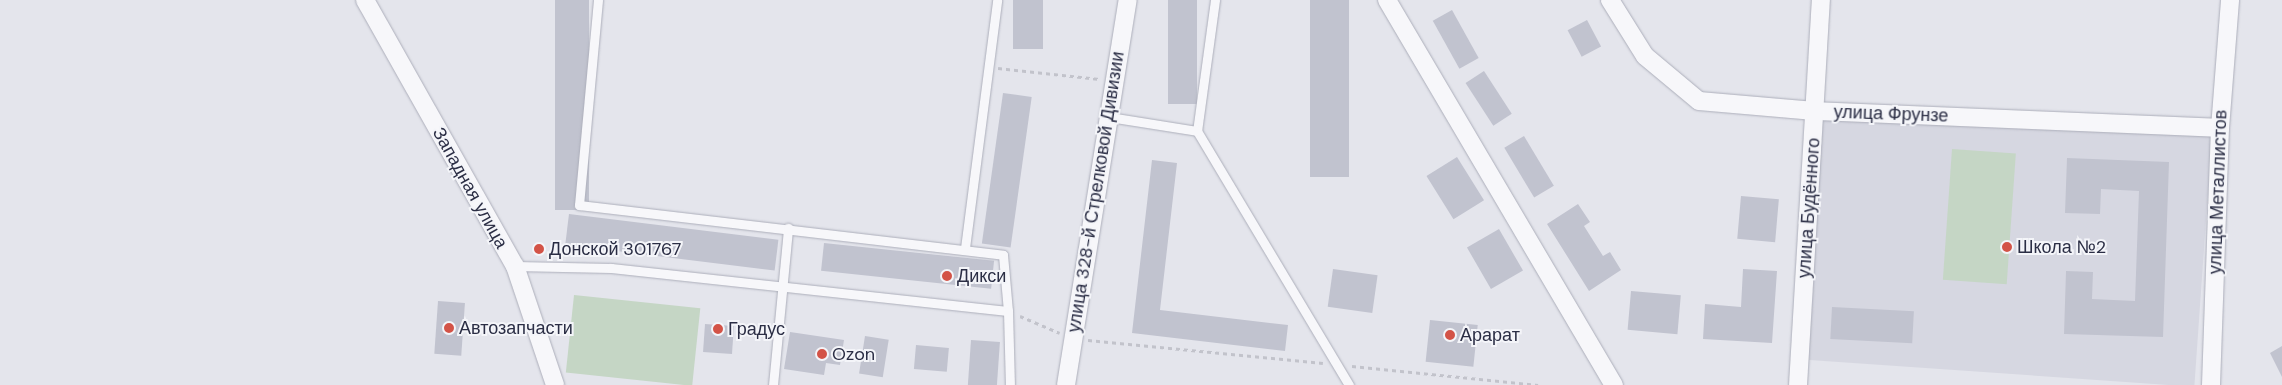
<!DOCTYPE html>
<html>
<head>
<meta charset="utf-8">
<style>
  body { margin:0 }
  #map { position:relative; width:2282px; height:385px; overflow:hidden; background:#e4e5ec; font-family:"DM Sans",sans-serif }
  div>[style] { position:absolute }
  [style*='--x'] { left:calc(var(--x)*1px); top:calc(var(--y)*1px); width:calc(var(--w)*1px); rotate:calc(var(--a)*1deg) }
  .built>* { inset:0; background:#d6d7e1; transform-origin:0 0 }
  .green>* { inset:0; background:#c5d6c5; transform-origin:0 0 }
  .building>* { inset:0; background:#c1c3cf; transform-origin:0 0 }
  .path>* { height:3px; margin-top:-1.5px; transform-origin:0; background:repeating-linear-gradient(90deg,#c2c3cb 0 4px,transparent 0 8px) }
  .roads { filter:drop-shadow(0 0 1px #acaeba) drop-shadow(0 0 1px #acaeba) }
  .service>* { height:9px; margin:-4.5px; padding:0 4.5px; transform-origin:4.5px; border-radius:4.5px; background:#f7f7fa }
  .minor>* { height:18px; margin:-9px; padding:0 9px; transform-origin:9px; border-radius:9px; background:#f7f7fa }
  .dots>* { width:14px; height:14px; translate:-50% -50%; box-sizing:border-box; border:2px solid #f4f5f9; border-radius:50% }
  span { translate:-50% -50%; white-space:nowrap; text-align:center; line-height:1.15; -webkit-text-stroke:4px #f4f5f9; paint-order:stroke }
  .street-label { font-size:18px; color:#2b2e45 }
  .poi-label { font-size:18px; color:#2b2e45 }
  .left { translate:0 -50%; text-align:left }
</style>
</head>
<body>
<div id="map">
  <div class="built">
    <div style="left:1820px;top:106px;width:393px;height:254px;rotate:4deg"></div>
  </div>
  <div class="green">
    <div style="left:1952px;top:149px;width:64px;height:131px;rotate:4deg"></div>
    <div style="left:574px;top:295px;width:127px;height:78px;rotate:6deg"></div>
  </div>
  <div class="building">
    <div style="left:555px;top:0;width:34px;height:210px"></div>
    <div style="left:1013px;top:0;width:30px;height:49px"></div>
    <div style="left:1168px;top:0;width:29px;height:104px"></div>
    <div style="left:1310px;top:0;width:39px;height:177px"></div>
    <div style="left:1452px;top:10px;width:55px;height:22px;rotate:61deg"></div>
    <div style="left:1587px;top:20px;width:30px;height:22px;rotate:62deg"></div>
    <div style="left:1484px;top:71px;width:51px;height:22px;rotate:57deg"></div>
    <div style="left:1003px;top:93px;width:29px;height:152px;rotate:8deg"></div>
    <div style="left:1524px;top:136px;width:58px;height:23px;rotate:59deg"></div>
    <div style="left:1457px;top:157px;width:51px;height:36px;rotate:58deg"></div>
    <div style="clip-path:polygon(2067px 158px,2169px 162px,2163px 337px,2064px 334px,2066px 271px,2093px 272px,2092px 299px,2135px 301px,2139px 191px,2101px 189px,2100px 214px,2065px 213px)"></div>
    <div style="clip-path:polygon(1152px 160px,1177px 163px,1160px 310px,1288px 325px,1285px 351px,1132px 333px)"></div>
    <div style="left:1741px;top:196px;width:38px;height:43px;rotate:5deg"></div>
    <div style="clip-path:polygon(1578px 204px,1590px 222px,1584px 226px,1603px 256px,1610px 252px,1621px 270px,1589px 291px,1547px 224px)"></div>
    <div style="left:569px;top:214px;width:211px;height:31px;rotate:7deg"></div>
    <div style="left:1499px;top:229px;width:48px;height:37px;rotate:60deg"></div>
    <div style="left:824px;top:243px;width:171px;height:28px;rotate:6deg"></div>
    <div style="left:1333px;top:269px;width:45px;height:38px;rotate:8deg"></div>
    <div style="clip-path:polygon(1743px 269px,1777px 271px,1772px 343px,1703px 339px,1705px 304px,1741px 307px)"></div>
    <div style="left:1631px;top:291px;width:50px;height:39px;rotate:5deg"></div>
    <div style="left:438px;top:301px;width:27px;height:53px;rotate:4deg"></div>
    <div style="left:1832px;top:307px;width:82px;height:32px;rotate:3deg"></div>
    <div style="left:1430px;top:320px;width:48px;height:42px;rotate:6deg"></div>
    <div style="left:705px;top:324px;width:29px;height:28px;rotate:4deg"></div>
    <div style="clip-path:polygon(790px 332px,844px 340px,840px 365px,826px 363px,824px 375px,784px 369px)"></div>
    <div style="left:865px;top:336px;width:24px;height:38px;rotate:9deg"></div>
    <div style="left:971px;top:340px;width:29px;height:45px;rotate:4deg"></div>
    <div style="left:916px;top:345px;width:33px;height:24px;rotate:5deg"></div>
    <div style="clip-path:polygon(2282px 346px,2282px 377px,2270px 353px)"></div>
  </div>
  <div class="path">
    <div style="--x:998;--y:68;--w:102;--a:6.2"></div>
    <div style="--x:1020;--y:316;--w:43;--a:23"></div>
    <div style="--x:1088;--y:340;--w:236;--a:5.6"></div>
    <div style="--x:1352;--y:366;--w:187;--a:5.8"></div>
  </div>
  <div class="roads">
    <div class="service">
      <div style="--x:598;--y:0;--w:206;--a:95.3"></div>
      <div style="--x:579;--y:205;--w:427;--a:6.7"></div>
      <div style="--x:1003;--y:255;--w:56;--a:84.9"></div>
      <div style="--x:1215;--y:0;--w:132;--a:97.8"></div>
      <div style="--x:1197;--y:131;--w:296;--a:59.1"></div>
      <div style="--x:1109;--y:117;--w:89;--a:9"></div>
      <div style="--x:965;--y:248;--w:250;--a:-82.6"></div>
      <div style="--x:515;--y:266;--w:96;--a:1.2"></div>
      <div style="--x:611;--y:268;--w:399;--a:6.2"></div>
      <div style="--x:1008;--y:311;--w:74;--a:88.5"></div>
      <div style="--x:773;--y:385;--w:158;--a:-84.5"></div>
    </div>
    <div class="minor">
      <div style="--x:365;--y:0;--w:305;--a:60.6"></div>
      <div style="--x:515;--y:266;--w:126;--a:71.4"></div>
      <div style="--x:1387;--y:0;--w:447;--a:59.5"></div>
      <div style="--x:1610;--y:0;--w:66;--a:58"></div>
      <div style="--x:1645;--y:56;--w:70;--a:39.8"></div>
      <div style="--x:1699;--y:101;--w:116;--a:4.9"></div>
      <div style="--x:1815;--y:111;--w:405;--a:2.4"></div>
      <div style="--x:1066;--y:385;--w:390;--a:-80.9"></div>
      <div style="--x:1798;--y:385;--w:386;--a:-86.6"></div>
      <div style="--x:2211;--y:385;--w:257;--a:-88"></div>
      <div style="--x:2220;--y:128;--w:128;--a:-85.5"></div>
    </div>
  </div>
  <div class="dots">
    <div style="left:2007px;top:247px;background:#d35347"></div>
    <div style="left:539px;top:249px;background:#d35347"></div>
    <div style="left:947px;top:276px;background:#d35347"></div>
    <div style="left:449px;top:328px;background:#d35347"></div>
    <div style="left:718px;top:329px;background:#d35347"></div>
    <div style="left:1450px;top:335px;background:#d35347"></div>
    <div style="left:822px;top:354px;background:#d35347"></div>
  </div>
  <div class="street-label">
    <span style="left:1891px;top:114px;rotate:2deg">улица Фрунзе</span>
    <span style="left:470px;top:188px;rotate:61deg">Западная улица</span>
    <span style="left:1096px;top:192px;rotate:-81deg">улица 328-й Стрелковой Дивизии</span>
    <span style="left:2218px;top:192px;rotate:-88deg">улица Металлистов</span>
    <span style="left:1809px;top:208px;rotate:-86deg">улица Будённого</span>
  </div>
  <div class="poi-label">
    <span class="left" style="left:2017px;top:247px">Школа №2</span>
    <span class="left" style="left:549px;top:249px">Донской 301767</span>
    <span class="left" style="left:957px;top:276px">Дикси</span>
    <span class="left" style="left:459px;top:328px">Автозапчасти</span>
    <span class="left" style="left:728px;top:329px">Градус</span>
    <span class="left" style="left:1460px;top:335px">Арарат</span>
    <span class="left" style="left:832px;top:354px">Ozon</span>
  </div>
</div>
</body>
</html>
